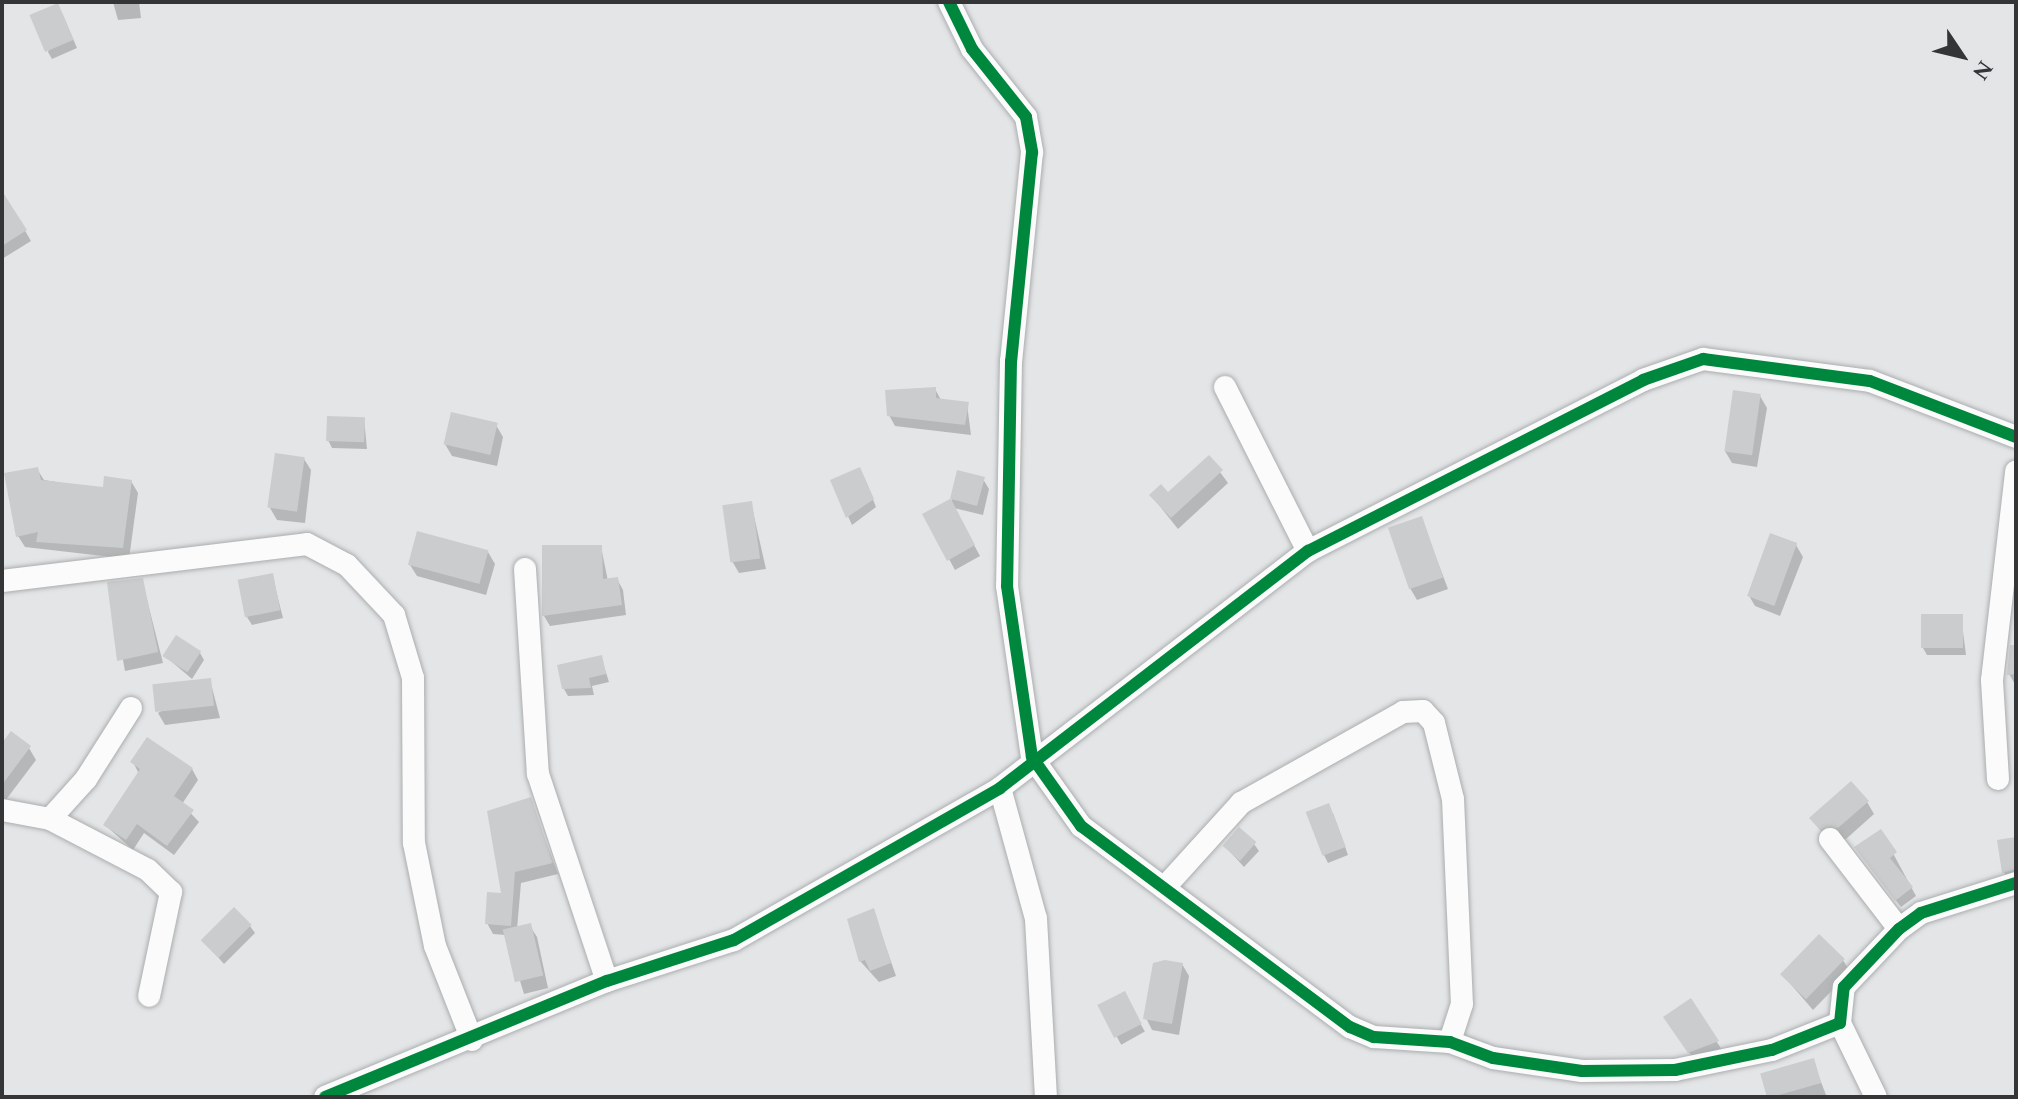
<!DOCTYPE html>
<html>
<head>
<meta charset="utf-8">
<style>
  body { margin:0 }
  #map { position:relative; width:2018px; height:1099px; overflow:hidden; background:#e3e5e7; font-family:Spectral,serif }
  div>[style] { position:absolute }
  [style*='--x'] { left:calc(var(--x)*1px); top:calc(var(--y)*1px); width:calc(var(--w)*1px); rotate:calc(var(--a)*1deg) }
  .shadow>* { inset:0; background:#0003; transform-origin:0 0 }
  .building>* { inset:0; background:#cbcccd; transform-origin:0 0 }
  .roads { filter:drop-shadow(0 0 2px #abadae) drop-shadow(0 0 2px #abadae) }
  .minor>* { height:22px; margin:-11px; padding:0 11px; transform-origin:11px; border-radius:11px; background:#fbfbfb }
  .cycleway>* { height:12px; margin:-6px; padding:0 6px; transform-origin:6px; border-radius:6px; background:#00873e }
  span { translate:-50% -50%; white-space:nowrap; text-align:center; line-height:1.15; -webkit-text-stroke:8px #e2e5e8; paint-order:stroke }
  .frame { position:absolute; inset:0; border:4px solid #343536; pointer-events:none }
  .north { position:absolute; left:1922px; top:16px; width:80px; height:80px; -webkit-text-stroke:6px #e2e5e8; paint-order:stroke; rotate:125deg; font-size:22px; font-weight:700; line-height:32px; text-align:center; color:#343536 }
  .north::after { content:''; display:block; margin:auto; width:28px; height:36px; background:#343536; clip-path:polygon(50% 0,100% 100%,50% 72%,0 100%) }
</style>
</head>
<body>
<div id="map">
  <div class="shadow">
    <div style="clip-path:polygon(113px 2px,139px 2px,141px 18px,118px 20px)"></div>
    <div style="clip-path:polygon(62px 13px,77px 48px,52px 59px,48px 52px)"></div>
    <div style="clip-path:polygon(2px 191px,31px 241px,2px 259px)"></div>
    <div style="clip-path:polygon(935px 389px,941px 400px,967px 404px,971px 435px,895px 426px,889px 415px)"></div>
    <div style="clip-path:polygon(1760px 396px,1767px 408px,1757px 467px,1732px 463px,1725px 451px)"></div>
    <div style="clip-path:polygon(364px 419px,367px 449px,332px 448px,328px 440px)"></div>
    <div style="clip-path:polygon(496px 425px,503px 437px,497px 466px,452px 456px,445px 444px)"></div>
    <div style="clip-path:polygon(1209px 457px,1228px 483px,1178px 529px,1151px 495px,1168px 495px)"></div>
    <div style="clip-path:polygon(304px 459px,311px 470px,305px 523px,277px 520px,270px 508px)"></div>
    <div style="clip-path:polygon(37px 469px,44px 480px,104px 490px,131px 481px,138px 493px,129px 559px,25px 547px,18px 536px)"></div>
    <div style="clip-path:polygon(958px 473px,983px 479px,989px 489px,983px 515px,954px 508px,980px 556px,955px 570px,925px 515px,952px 500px)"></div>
    <div style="clip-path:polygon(864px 477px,876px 507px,852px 525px,832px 481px)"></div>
    <div style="clip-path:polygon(751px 503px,766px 569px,739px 573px,732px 561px)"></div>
    <div style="clip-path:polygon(1421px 518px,1448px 589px,1417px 600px,1410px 588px)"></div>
    <div style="clip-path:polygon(1796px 545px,1803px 557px,1780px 616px,1755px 606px,1748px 594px)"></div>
    <div style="clip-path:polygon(601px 547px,608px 581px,617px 579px,623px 590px,626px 615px,550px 626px,544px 616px)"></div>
    <div style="clip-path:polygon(488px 552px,495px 564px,486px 595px,417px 576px,410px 565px)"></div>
    <div style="clip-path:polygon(272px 575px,283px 618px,252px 625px,247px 617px)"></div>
    <div style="clip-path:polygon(142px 580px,163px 663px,125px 671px,109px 584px)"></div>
    <div style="clip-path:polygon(1961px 616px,1966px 655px,1927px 655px,1923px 648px)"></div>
    <div style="clip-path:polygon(2016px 647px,2016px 686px,2009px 674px)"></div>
    <div style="clip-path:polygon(200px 653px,204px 660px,192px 679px,165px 656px)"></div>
    <div style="clip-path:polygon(601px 657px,609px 682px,592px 686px,594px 695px,568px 696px,564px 689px)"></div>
    <div style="clip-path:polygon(210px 680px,220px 718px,165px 725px,158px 713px)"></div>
    <div style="clip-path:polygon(2px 746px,29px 748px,36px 760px,2px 805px)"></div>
    <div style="clip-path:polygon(133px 762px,192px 769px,198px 780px,182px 804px,199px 822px,174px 855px,144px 833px,133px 850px,105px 825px,139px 774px)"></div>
    <div style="clip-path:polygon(530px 800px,558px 874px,521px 883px,517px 929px,530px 926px,537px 937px,548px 988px,524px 994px,506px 935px,493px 934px,487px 923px,503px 896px)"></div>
    <div style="clip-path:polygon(1867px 802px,1874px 814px,1846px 839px,1828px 841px,1812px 818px)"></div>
    <div style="clip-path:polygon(1333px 813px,1348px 855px,1328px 863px,1324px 855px)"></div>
    <div style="clip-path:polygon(1881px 831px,1916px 896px,1901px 907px,1861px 855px)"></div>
    <div style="clip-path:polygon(2016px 839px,2016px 881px,2008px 880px,2004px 872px)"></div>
    <div style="clip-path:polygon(1254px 844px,1259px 851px,1244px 867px,1224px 845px)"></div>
    <div style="clip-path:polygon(873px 910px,896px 976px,879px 982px,861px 962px,849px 920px)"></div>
    <div style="clip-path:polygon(250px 926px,255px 933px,224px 964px,203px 940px)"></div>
    <div style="clip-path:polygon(1843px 960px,1850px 972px,1813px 1010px,1782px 974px)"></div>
    <div style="clip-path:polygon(1182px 964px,1189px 976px,1179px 1035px,1152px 1030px,1146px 1018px)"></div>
    <div style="left:1124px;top:994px;width:43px;height:27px;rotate:61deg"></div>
    <div style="clip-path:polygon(1690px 1001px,1724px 1053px,1697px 1064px,1673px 1029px)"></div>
    <div style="clip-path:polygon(1813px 1061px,1826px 1095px,1768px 1097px,1762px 1076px)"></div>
  </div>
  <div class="building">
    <div style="left:58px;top:3px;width:40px;height:31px;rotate:67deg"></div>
    <div style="clip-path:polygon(2px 191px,27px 230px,2px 246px)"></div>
    <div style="clip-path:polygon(936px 387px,936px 398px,969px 402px,965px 425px,887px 416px,885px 390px)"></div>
    <div style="left:1733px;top:390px;width:28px;height:62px;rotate:8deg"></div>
    <div style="left:451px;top:412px;width:48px;height:33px;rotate:13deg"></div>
    <div style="left:327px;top:416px;width:38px;height:25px;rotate:2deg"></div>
    <div style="left:275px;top:453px;width:30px;height:55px;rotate:8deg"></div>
    <div style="clip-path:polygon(1209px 455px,1223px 470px,1171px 518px,1149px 495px,1161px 484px,1168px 492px)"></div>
    <div style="clip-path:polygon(38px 467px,41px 480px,103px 487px,104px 476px,132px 480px,123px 548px,36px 542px,38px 532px,16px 537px,4px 473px)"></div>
    <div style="clip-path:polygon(860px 467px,874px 499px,846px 518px,830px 480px)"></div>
    <div style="clip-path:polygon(957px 470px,985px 477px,977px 506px,951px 499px,975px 545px,947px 561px,922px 514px,950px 499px)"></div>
    <div style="left:752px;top:501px;width:58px;height:30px;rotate:82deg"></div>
    <div style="left:1422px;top:516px;width:65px;height:36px;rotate:71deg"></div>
    <div style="left:417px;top:531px;width:74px;height:35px;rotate:15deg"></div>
    <div style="left:1770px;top:533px;width:29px;height:67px;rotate:20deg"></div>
    <div style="clip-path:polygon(542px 545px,602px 545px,603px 579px,618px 577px,622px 605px,542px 616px)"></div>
    <div style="left:273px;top:573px;width:38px;height:36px;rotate:79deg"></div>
    <div style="clip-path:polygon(143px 578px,158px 652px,117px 661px,107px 582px)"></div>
    <div style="left:1963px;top:614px;width:34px;height:42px;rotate:90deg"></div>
    <div style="left:176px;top:635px;width:30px;height:25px;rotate:33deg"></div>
    <div style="clip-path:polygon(2010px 645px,2016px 645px,2016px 674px,2007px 675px)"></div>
    <div style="clip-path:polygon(602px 655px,606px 674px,589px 678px,591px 688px,562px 689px,557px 665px)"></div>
    <div style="left:211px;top:678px;width:28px;height:59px;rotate:84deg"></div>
    <div style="clip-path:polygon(11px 731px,31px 746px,2px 785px,2px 743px)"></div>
    <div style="clip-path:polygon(147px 737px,193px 768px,174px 796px,194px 810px,167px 846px,137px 824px,126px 840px,103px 825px,140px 769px,130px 762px)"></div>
    <div style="clip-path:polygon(1851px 781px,1869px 801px,1838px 828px,1820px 830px,1809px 818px)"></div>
    <div style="clip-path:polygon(531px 797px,553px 863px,515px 872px,511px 926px,485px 924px,487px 892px,501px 893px,487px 811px)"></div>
    <div style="left:1329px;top:803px;width:47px;height:25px;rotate:69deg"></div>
    <div style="left:1239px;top:827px;width:23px;height:25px;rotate:41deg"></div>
    <div style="clip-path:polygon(1881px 829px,1897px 852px,1890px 858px,1913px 887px,1895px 901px,1854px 847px)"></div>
    <div style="clip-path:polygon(2016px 837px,2016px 869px,2002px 873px,1997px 840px)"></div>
    <div style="left:234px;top:907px;width:25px;height:47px;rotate:45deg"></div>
    <div style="clip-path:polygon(874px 908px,891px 963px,870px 971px,865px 960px,859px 962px,847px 919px)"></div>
    <div style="left:531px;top:923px;width:54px;height:29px;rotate:77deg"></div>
    <div style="left:1819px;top:934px;width:36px;height:56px;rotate:44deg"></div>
    <div style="clip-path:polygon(1165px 960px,1183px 963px,1172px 1024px,1143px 1019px,1153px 963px)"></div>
    <div style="left:1125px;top:991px;width:37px;height:31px;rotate:63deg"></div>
    <div style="clip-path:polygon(1691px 998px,1719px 1041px,1688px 1053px,1663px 1017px)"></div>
    <div style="left:1814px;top:1058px;width:26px;height:56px;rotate:74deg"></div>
  </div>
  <div class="roads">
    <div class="minor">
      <div style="--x:949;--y:2;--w:52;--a:63.9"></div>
      <div style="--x:972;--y:49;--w:87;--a:51.5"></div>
      <div style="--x:1026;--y:117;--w:36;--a:80"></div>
      <div style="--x:1032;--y:152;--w:210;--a:95.7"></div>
      <div style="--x:1011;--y:361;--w:225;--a:91"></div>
      <div style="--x:1007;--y:586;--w:173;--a:81.7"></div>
      <div style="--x:1032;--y:757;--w:85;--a:54.6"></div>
      <div style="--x:1081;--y:826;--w:336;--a:36.8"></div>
      <div style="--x:1350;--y:1027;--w:26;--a:23"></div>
      <div style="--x:1374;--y:1037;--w:76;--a:3.8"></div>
      <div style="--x:1450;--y:1042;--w:46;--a:20.4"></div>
      <div style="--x:1493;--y:1058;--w:90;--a:8.3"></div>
      <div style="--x:1582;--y:1071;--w:93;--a:-0.6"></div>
      <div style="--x:1675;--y:1070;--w:99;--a:-11.7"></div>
      <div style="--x:1772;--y:1050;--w:73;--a:-21.7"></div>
      <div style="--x:1840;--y:1023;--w:36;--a:-84"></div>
      <div style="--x:1844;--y:987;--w:80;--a:-46.5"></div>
      <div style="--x:1899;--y:929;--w:27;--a:-36"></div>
      <div style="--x:1921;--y:913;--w:100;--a:-17.5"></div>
      <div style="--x:1225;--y:387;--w:184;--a:63.2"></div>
      <div style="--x:525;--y:569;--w:205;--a:86.4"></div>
      <div style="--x:538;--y:774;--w:218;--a:71.6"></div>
      <div style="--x:2;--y:581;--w:307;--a:-6.9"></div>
      <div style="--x:307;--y:544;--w:45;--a:27.7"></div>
      <div style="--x:347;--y:565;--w:69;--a:46.8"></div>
      <div style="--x:394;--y:615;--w:66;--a:73.2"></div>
      <div style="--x:413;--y:678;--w:165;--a:89.7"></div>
      <div style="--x:414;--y:843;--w:105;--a:78.5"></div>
      <div style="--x:435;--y:946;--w:101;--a:68.5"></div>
      <div style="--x:1998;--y:779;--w:99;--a:-93.5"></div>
      <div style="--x:1992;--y:680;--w:210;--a:-83.4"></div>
      <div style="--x:1000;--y:788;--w:136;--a:74.6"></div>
      <div style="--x:1036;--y:919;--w:178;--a:86.8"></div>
      <div style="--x:2;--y:810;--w:49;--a:10.6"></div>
      <div style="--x:50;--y:819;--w:110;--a:27.5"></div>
      <div style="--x:148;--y:870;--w:32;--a:44"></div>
      <div style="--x:171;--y:892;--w:106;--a:101.9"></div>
      <div style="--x:50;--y:819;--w:54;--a:-48"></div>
      <div style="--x:86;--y:779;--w:84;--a:-57.6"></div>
      <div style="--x:1830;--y:839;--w:113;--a:52.5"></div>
      <div style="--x:1164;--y:888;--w:115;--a:-47.8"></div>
      <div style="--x:1241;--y:803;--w:186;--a:-29.3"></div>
      <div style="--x:1403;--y:712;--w:20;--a:-3"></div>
      <div style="--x:1423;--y:711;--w:16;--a:47"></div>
      <div style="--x:1434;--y:723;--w:78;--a:76"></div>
      <div style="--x:1453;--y:799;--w:205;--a:87.5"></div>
      <div style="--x:1462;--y:1004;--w:40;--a:108"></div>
      <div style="--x:1840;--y:1023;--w:82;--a:64.1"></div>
      <div style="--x:325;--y:1097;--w:305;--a:-22.4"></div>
      <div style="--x:607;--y:981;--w:133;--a:-17.9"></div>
      <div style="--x:734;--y:940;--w:306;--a:-29.7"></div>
      <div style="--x:1000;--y:788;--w:389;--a:-37.6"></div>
      <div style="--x:1308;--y:551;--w:376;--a:-27"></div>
      <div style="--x:1643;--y:380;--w:64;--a:-19.3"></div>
      <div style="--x:1703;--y:359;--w:168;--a:7.5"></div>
      <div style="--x:1870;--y:381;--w:156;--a:21"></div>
    </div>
  </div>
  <div class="cycleway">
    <div style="--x:949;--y:2;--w:52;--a:63.9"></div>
    <div style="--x:972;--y:49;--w:87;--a:51.5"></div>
    <div style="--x:1026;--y:117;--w:36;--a:80"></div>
    <div style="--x:1032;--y:152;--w:210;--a:95.7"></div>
    <div style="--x:1011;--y:361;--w:225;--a:91"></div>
    <div style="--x:1007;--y:586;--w:173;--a:81.7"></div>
    <div style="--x:1032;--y:757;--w:85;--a:54.6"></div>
    <div style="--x:1081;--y:826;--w:336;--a:36.8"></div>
    <div style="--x:1350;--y:1027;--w:26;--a:23"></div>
    <div style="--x:1374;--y:1037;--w:76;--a:3.8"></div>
    <div style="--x:1450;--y:1042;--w:46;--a:20.4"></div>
    <div style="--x:1493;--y:1058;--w:90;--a:8.3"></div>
    <div style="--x:1582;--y:1071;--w:93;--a:-0.6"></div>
    <div style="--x:1675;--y:1070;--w:99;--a:-11.7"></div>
    <div style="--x:1772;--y:1050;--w:73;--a:-21.7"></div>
    <div style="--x:1840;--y:1023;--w:36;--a:-84"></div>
    <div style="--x:1844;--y:987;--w:80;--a:-46.5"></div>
    <div style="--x:1899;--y:929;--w:27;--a:-36"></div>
    <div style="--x:1921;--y:913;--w:100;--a:-17.5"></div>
    <div style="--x:325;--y:1097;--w:305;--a:-22.4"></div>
    <div style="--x:607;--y:981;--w:133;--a:-17.9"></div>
    <div style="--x:734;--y:940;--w:306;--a:-29.7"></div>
    <div style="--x:1000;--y:788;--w:389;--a:-37.6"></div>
    <div style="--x:1308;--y:551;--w:376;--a:-27"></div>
    <div style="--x:1643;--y:380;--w:64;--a:-19.3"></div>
    <div style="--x:1703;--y:359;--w:168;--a:7.5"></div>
    <div style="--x:1870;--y:381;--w:156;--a:21"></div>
  </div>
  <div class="frame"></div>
  <div class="north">N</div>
</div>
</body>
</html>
